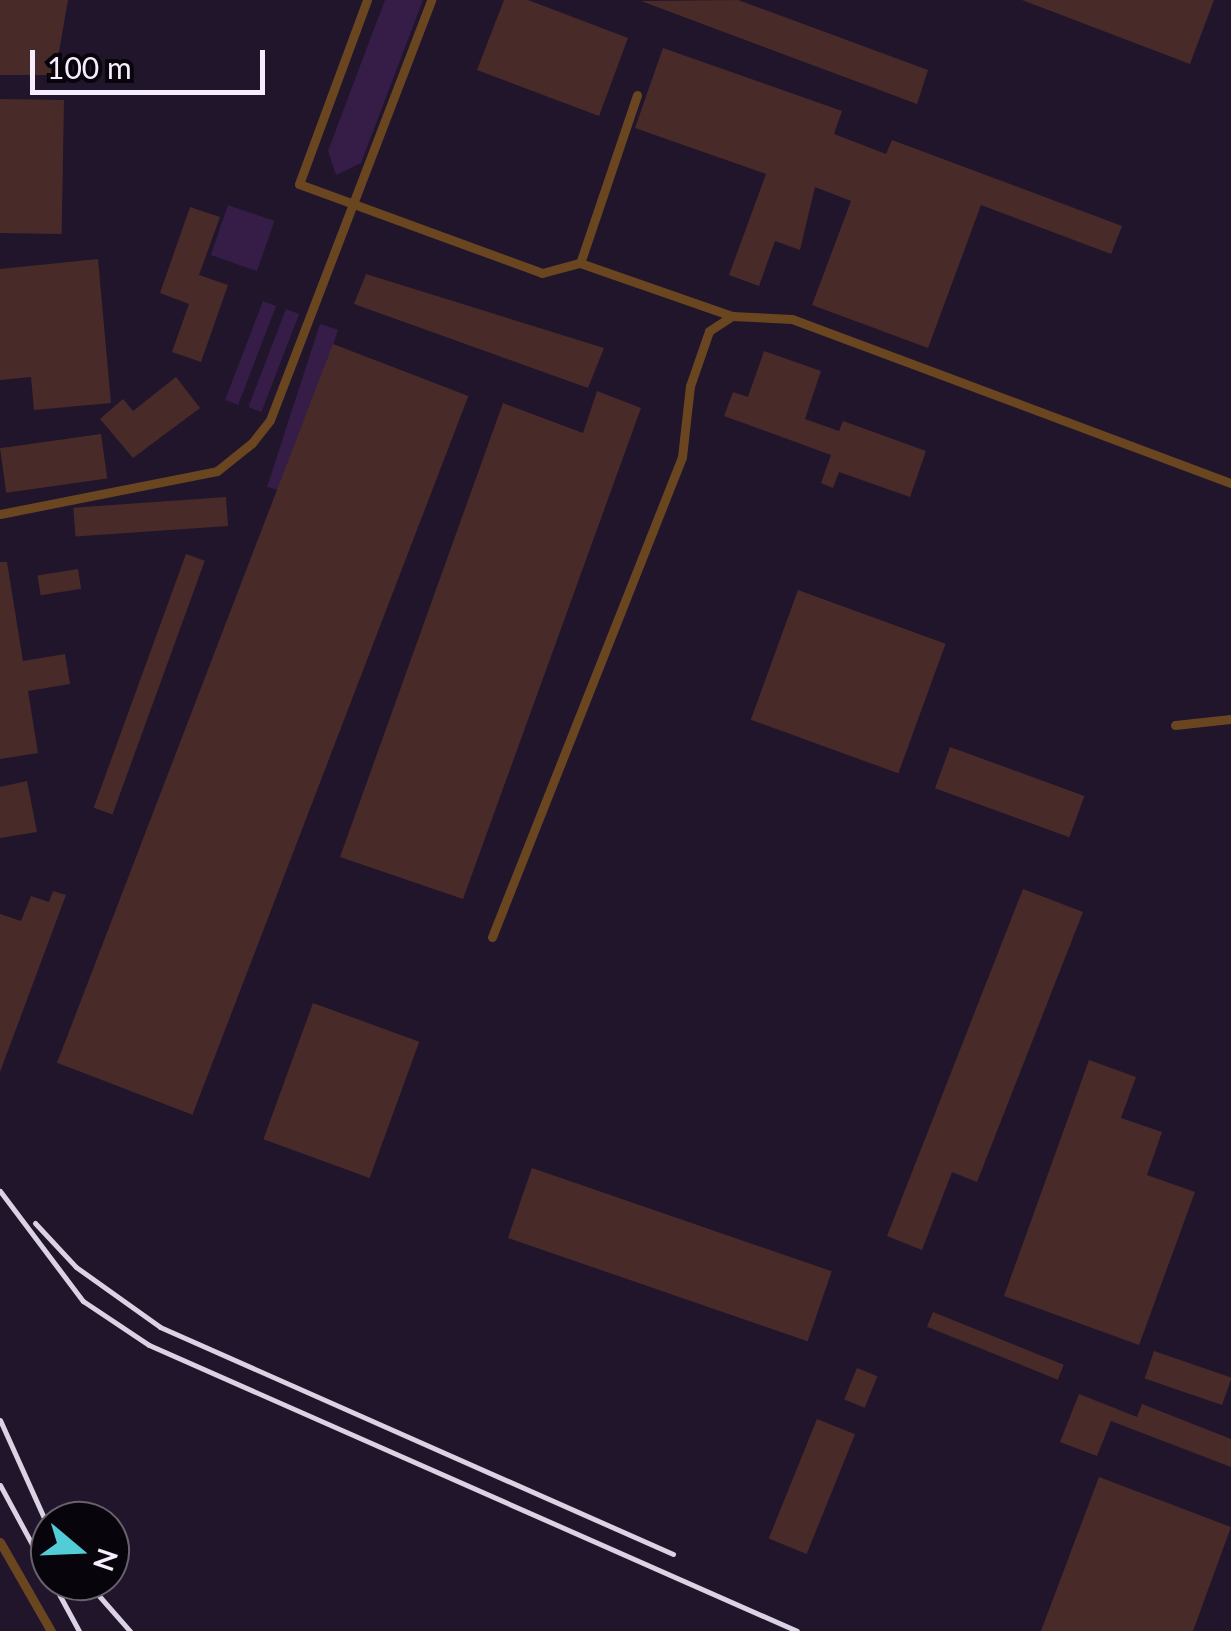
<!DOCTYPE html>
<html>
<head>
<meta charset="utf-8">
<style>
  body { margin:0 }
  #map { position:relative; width:1231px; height:1631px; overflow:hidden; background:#21152b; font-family:Lato,sans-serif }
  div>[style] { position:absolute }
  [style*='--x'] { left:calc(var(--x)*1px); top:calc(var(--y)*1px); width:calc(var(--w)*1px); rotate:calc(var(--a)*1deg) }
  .green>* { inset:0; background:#351d48; transform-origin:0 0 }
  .building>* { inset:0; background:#482a29; transform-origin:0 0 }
  .lane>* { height:9px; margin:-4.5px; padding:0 4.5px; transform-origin:4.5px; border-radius:4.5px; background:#694520 }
  .rail>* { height:5px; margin:-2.5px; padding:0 2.5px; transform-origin:2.5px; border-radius:2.5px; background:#dbd3e3 }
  span { translate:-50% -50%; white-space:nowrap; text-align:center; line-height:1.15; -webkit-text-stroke:10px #08040c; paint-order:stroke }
  .north { position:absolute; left:30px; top:1501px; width:100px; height:100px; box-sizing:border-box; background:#08040c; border:2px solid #67626d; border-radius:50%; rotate:109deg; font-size:28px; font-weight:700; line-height:40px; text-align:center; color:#f6eefe }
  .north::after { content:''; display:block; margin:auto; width:35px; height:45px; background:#52ccd6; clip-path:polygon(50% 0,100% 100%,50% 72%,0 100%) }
  .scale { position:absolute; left:30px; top:50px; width:235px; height:45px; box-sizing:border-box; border:5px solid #f6eefe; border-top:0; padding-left:12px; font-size:30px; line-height:35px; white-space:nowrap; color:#f6eefe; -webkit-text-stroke:8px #08040c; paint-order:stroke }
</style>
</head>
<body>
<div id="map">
  <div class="green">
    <div style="clip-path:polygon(385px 0,423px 0,361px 163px,336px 175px,328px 151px)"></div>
    <div style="left:228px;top:205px;width:49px;height:53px;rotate:19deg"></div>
    <div style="left:263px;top:301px;width:14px;height:106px;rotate:21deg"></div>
    <div style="left:286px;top:309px;width:14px;height:105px;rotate:21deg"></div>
    <div style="left:320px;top:324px;width:19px;height:171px;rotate:18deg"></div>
  </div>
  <div class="building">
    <div style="clip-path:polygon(0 0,68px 0,55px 75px,0 75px)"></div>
    <div style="clip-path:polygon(504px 0,528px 0,628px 38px,599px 116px,477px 70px)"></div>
    <div style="clip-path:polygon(738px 0,928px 70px,917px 104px,641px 1px)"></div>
    <div style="clip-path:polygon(1022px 0,1214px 0,1190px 64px)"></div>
    <div style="clip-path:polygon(663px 48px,842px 111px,834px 134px,886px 154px,892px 140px,1122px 226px,1111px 254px,981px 205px,928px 348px,812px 305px,851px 201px,815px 187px,800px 250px,775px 241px,759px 286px,729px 275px,766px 174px,635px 128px)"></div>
    <div style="left:0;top:99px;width:64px;height:134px;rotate:1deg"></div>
    <div style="clip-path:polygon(190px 207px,220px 217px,199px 275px,228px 285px,201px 362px,172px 352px,189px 304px,160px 293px)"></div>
    <div style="clip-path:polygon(98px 259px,111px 403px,34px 410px,31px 377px,0 380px,0 269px)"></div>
    <div style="clip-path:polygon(366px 274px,604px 348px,588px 388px,354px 304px)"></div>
    <div style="left:333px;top:344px;width:145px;height:770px;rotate:21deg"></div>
    <div style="clip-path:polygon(764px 351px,821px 371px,805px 419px,839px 431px,843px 421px,926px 451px,910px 497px,839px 472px,833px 488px,821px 483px,831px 455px,724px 416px,733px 392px,748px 397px)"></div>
    <div style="clip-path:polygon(176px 377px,200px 408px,133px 458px,100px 419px,123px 399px,133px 411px)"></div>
    <div style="clip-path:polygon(597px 391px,641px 408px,463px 899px,340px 857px,503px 403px,583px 433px)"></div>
    <div style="left:101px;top:434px;width:45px;height:102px;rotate:82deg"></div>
    <div style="left:226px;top:497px;width:29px;height:153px;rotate:86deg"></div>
    <div style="left:186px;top:554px;width:20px;height:270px;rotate:20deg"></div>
    <div style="clip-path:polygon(0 562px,7px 562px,23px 661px,65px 654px,70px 684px,28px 691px,38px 753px,0 759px)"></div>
    <div style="left:78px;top:569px;width:20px;height:41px;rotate:81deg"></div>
    <div style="left:798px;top:590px;width:157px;height:138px;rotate:20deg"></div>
    <div style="left:950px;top:747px;width:143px;height:44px;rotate:20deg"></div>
    <div style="clip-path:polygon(27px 781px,37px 832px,0 838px,0 787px)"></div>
    <div style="clip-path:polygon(1023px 889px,1083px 912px,977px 1182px,952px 1172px,922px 1250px,887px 1236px)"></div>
    <div style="clip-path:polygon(53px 891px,66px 895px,0 1072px,0 914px,21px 921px,31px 896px,49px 902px)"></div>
    <div style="left:313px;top:1003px;width:113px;height:145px;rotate:20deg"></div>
    <div style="clip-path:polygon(1089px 1060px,1136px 1077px,1121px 1118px,1162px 1132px,1147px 1175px,1195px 1192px,1139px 1345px,1004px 1296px)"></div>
    <div style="left:532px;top:1168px;width:317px;height:74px;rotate:19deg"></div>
    <div style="left:933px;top:1312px;width:141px;height:16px;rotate:22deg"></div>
    <div style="left:1154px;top:1351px;width:82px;height:29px;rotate:19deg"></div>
    <div style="left:857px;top:1368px;width:22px;height:34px;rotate:22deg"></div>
    <div style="clip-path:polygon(1079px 1394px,1137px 1417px,1142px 1404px,1231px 1439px,1231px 1467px,1111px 1421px,1097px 1456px,1060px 1442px)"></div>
    <div style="left:817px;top:1419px;width:41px;height:129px;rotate:22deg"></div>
    <div style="clip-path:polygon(1099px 1477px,1231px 1527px,1193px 1631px,1041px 1631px)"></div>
  </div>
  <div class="lane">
    <div style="--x:367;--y:0;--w:196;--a:110.3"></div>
    <div style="--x:299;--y:184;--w:259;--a:20.1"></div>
    <div style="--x:542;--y:273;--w:39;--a:-15"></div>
    <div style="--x:637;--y:95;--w:177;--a:108.7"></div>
    <div style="--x:580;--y:263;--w:161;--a:19.2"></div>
    <div style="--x:0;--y:514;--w:221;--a:-11.2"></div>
    <div style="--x:217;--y:471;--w:45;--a:-38.7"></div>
    <div style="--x:252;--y:443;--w:29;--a:-52"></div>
    <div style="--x:270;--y:420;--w:450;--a:-69"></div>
    <div style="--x:1175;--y:725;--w:56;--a:-6.1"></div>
    <div style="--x:492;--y:937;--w:516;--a:-68.4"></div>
    <div style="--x:682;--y:457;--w:71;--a:-83.6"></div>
    <div style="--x:690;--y:386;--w:58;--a:-70.9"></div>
    <div style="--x:709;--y:331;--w:27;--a:-33"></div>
    <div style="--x:732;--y:316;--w:60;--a:2.9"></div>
    <div style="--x:792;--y:319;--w:469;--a:20.5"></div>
    <div style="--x:0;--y:1542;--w:103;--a:60.2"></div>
  </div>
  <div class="rail">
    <div style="--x:0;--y:1191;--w:138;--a:53"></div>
    <div style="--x:83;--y:1301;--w:79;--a:33.7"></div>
    <div style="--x:149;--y:1345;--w:708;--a:23.81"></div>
    <div style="--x:35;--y:1223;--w:60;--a:47"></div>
    <div style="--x:76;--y:1267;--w:103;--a:35.5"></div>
    <div style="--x:160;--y:1327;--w:561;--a:23.87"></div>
    <div style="--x:0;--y:1420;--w:122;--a:65.8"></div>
    <div style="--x:0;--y:1485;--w:166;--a:61.6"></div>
    <div style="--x:86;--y:1581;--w:67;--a:48.7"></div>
  </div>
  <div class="north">N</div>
  <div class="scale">100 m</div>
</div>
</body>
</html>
